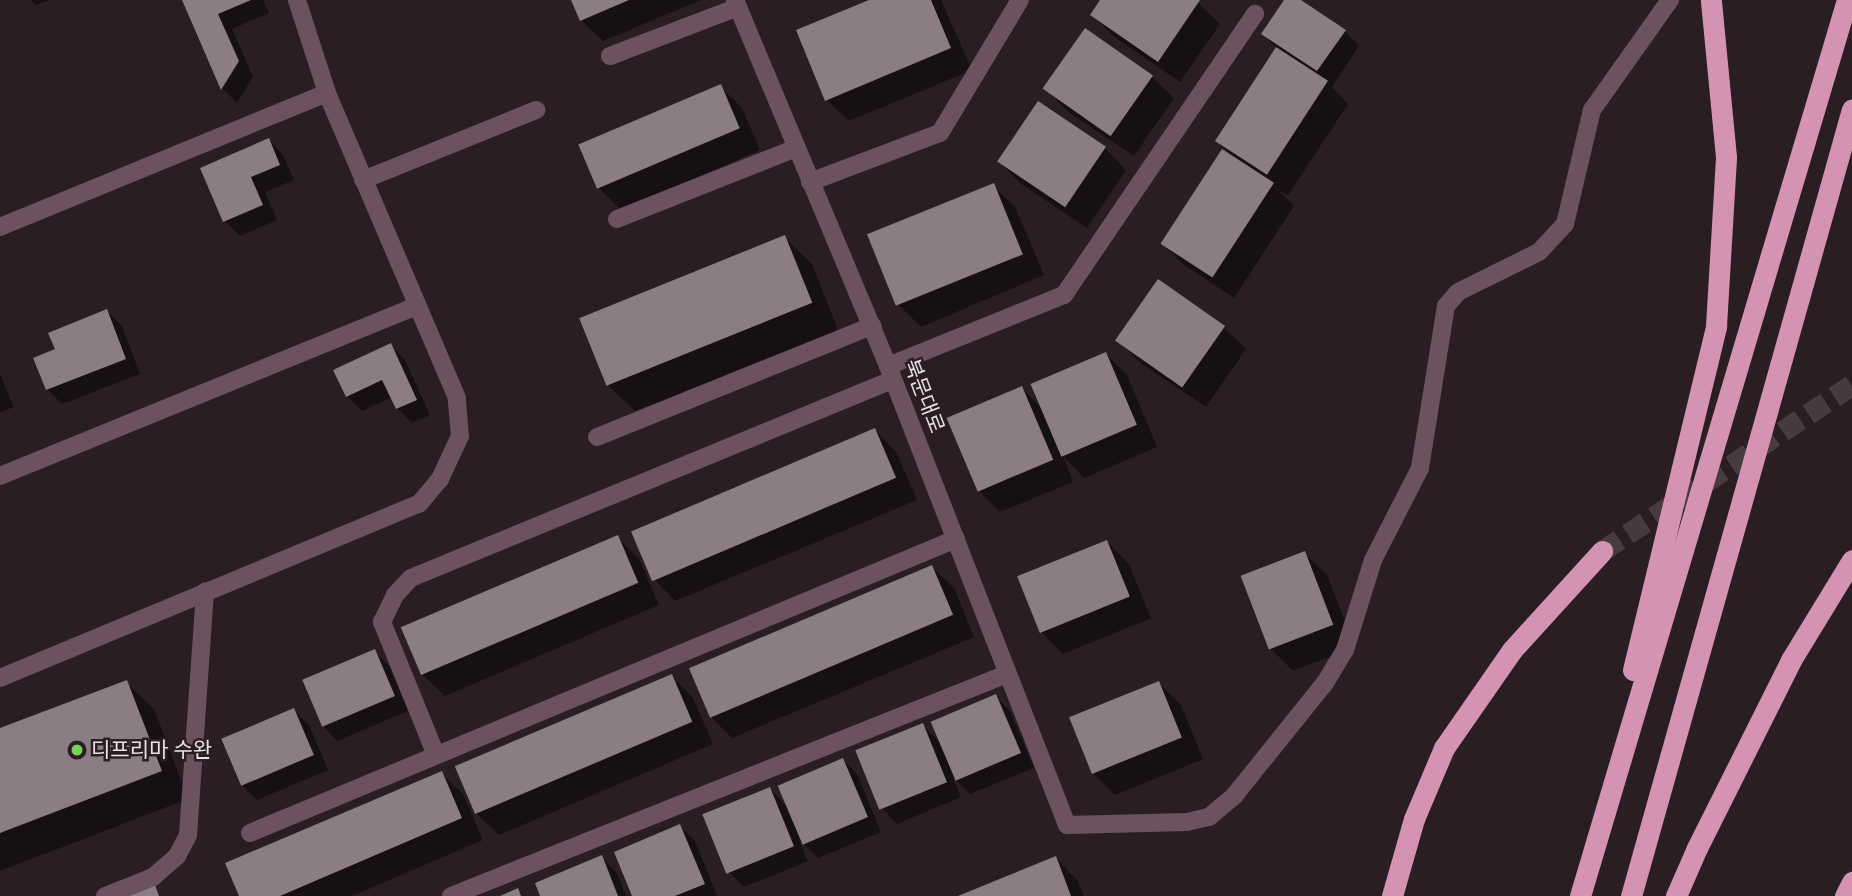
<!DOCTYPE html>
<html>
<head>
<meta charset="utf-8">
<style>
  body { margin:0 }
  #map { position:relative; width:1852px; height:896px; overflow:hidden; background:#2a1e23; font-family:"Public Sans","Noto Sans KR",sans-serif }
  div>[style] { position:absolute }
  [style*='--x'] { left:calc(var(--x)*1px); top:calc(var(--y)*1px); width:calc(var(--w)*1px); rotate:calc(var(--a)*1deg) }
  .shadow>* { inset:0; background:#0007 }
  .building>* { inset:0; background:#8c7d84; transform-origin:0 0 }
  .highway-tunnel>* { height:21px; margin-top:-10.5px; transform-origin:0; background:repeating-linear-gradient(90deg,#473b40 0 21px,transparent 0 31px) }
  .minor>* { height:18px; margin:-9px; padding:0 9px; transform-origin:9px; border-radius:9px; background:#6c525e }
  .highway>* { height:21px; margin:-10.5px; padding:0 10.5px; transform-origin:10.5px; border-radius:10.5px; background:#d593b3 }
  .dots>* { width:19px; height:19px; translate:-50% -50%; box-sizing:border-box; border:4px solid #2a1e23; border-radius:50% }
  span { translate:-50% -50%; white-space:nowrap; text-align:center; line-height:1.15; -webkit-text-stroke:5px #2a1e23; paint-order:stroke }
  .street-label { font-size:21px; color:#e9e0e4 }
  .poi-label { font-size:21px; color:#e9e0e4 }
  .left { translate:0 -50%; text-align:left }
</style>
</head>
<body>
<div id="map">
  <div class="shadow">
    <div style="clip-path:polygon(31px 0,49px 0,36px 5px)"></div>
    <div style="clip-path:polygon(184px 0,263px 0,269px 13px,232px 29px,253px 77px,237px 103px,223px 89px)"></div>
    <div style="clip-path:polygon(573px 0,701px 0,603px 41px,581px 20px)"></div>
    <div style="clip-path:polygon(873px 0,941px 0,972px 70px,849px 121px,827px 100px)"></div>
    <div style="clip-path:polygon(1102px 0,1195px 0,1220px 24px,1180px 82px,1113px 36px,1092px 15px)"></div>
    <div style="clip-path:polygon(1286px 0,1298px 0,1345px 31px,1359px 46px,1332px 87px,1348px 104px,1288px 195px,1278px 190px,1294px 206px,1234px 298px,1183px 264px,1162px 243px,1232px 156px,1216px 140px,1277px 48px,1263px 34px)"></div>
    <div style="clip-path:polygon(1086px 31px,1152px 77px,1174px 98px,1134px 156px,1067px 111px,1046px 89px)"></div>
    <div style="clip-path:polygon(720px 86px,742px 108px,760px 150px,621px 210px,599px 188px)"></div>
    <div style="clip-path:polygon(269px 140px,283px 155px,294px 180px,265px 192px,277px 220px,240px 236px,225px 221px)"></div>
    <div style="clip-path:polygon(1105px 148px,1126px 170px,1087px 228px,1020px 183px,999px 161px)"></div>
    <div style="clip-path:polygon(993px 186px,1015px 207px,1044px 275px,921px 327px,899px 305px)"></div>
    <div style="clip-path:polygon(784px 237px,812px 264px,838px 330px,635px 411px,607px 384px)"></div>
    <div style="clip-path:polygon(1158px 282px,1224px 328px,1246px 349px,1206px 407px,1139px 362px,1118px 340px)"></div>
    <div style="clip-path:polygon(107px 311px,122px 326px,140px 374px,62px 404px,47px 389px,57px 350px)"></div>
    <div style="clip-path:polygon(390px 345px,405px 360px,430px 415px,412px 423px,397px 408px,392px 397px,362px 411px,347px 396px)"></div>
    <div style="clip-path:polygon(1106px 354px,1127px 375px,1157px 447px,1084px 478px,1063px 456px,1073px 482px,1000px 512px,979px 491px,1022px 388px,1043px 410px)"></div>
    <div style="clip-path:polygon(0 374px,14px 407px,0 412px)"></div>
    <div style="clip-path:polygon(875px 430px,896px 452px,917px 500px,675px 601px,654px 579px)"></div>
    <div style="clip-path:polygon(617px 537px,639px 559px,659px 605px,445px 696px,423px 675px)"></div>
    <div style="clip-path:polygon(1107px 542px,1129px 564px,1151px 618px,1063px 654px,1041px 632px)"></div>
    <div style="clip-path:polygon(1305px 554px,1327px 575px,1355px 647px,1293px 671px,1271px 649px)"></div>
    <div style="clip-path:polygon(932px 567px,954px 588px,974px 637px,732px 738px,710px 716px)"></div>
    <div style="clip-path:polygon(375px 651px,389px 666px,408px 711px,337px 741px,323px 726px)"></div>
    <div style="clip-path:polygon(672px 676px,693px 698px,713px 744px,499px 835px,477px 814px)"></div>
    <div style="clip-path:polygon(126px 682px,154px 709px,188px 799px,0 871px,0 730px)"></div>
    <div style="clip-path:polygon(1159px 683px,1181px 705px,1203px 759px,1115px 795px,1093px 773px)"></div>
    <div style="clip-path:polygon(996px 696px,1010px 711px,1034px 768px,970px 794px,952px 776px,961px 797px,897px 824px,883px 809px,922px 725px,941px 743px)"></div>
    <div style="clip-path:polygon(294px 710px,309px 725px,328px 770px,257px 800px,242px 785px)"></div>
    <div style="clip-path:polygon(843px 760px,857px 774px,881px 832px,818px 858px,799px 840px,808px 861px,744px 887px,730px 873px,770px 789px,788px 808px)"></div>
    <div style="clip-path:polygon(441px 773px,463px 794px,483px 840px,352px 896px,241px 896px)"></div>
    <div style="clip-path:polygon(680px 827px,695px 841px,717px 896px,634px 896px)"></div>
    <div style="clip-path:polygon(601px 857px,616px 872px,626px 896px,542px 896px)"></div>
    <div style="clip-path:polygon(1056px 858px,1077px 880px,1084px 896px,963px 896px)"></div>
  </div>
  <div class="building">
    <div style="clip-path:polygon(182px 0,251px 0,218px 14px,239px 61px,221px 90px)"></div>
    <div style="clip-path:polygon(571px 0,629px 0,580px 21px)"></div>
    <div style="clip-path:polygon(869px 0,931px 0,951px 48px,825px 101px,796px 30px)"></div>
    <div style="clip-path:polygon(1100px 0,1200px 0,1158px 62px,1090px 15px)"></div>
    <div style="clip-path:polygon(1284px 0,1301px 0,1346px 30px,1317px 71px,1261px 34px)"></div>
    <div style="left:1085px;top:28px;width:83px;height:74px;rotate:35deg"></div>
    <div style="left:1276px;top:47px;width:62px;height:112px;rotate:33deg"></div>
    <div style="left:721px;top:84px;width:48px;height:155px;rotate:67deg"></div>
    <div style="left:1038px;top:101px;width:82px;height:73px;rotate:34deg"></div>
    <div style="clip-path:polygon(269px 138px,280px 165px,251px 177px,263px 205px,223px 222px,200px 168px)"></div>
    <div style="left:1222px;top:149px;width:62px;height:113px;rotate:33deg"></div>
    <div style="left:994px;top:183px;width:77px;height:137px;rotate:68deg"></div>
    <div style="left:785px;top:235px;width:73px;height:222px;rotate:68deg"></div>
    <div style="left:1158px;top:279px;width:82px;height:75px;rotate:35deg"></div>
    <div style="clip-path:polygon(107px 309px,126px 359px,46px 390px,33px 358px,55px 349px,48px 333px)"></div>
    <div style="clip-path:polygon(391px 343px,417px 400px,396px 409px,382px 380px,346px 397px,333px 370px)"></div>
    <div style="left:1106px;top:352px;width:79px;height:82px;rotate:67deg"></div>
    <div style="left:1022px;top:386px;width:80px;height:82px;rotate:67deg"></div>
    <div style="left:875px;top:428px;width:54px;height:265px;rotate:67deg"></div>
    <div style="left:618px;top:535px;width:52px;height:236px;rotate:67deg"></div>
    <div style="left:1107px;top:540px;width:61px;height:97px;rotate:68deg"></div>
    <div style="left:1305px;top:551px;width:79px;height:69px;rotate:69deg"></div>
    <div style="left:932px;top:565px;width:54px;height:264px;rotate:67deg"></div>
    <div style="left:375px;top:649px;width:51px;height:79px;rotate:67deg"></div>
    <div style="left:672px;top:674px;width:52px;height:236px;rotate:67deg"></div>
    <div style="clip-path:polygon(127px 680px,162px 771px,0 833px,0 728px)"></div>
    <div style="left:1159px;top:681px;width:61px;height:97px;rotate:68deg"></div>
    <div style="left:996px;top:694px;width:64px;height:71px;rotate:67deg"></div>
    <div style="left:294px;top:708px;width:51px;height:79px;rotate:67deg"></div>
    <div style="left:923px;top:723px;width:64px;height:73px;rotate:68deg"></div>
    <div style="left:843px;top:758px;width:64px;height:71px;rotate:67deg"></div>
    <div style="clip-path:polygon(442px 771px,462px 818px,280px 896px,239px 896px,225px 863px)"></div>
    <div style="left:770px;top:787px;width:64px;height:73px;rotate:68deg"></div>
    <div style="clip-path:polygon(680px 824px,705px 884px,675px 896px,632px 896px,614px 852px)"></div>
    <div style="clip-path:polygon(602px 855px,618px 896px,540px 896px,535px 883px)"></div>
    <div style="clip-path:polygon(1056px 856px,1071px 896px,958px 896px)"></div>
    <div style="clip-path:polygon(155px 885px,159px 896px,129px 896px)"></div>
    <div style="clip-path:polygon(518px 888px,521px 896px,500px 896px)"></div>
  </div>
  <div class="highway-tunnel">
    <div style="--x:1602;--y:551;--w:300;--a:-33.6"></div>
  </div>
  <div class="minor">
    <div style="--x:735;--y:0;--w:397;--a:67.3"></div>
    <div style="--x:888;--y:366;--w:493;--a:68.7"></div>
    <div style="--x:1067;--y:825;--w:120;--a:-1.4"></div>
    <div style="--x:1187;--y:822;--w:23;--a:-13"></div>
    <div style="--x:1209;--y:817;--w:33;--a:-40"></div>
    <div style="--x:1234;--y:796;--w:145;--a:-51.2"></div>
    <div style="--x:1325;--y:683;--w:39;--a:-59"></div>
    <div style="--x:1345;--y:650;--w:94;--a:-72.7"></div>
    <div style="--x:1373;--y:560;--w:103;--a:-62.9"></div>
    <div style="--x:1420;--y:468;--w:164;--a:-80.9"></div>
    <div style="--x:1446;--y:306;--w:18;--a:-49"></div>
    <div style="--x:1458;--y:292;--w:90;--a:-26.3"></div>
    <div style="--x:1539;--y:252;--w:38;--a:-47"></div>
    <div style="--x:1565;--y:224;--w:117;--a:-76.7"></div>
    <div style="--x:1592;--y:110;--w:135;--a:-54.7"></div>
    <div style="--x:610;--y:56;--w:137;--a:-20.9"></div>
    <div style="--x:363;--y:180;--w:187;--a:-22"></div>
    <div style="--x:810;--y:182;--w:139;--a:-20.7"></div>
    <div style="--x:940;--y:133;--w:155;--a:-59"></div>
    <div style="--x:617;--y:219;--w:193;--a:-21.6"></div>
    <div style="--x:0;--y:227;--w:353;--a:-22.3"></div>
    <div style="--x:888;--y:366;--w:190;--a:-22"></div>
    <div style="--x:1064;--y:295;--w:340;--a:-55.8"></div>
    <div style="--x:597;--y:437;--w:297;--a:-22"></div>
    <div style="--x:0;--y:476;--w:449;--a:-22.2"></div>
    <div style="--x:0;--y:678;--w:454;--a:-22.6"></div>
    <div style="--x:419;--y:504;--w:33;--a:-50"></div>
    <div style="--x:440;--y:479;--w:47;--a:-65.1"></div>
    <div style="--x:460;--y:436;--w:38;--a:-95"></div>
    <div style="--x:457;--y:398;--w:332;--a:-113.1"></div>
    <div style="--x:327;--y:93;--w:98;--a:-107.9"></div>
    <div style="--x:436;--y:755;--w:144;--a:-112.1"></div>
    <div style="--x:382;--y:622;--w:30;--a:-64"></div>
    <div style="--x:395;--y:595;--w:23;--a:-47"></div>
    <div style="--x:411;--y:578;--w:520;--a:-22.37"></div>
    <div style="--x:250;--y:833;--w:765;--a:-22.61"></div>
    <div style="--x:105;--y:896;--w:52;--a:-21.6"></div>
    <div style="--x:153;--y:877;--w:32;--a:-41"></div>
    <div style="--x:177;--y:856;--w:24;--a:-62"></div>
    <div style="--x:188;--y:835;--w:244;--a:-86"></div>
    <div style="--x:451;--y:896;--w:599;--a:-21.77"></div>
  </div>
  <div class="highway">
    <div style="--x:1633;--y:670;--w:354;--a:-76.4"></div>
    <div style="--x:1716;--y:326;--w:169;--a:-86.6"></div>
    <div style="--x:1726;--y:157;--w:158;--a:-95.5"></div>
    <div style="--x:1392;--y:896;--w:80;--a:-74.1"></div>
    <div style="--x:1414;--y:819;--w:77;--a:-67.1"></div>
    <div style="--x:1444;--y:748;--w:119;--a:-55.2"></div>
    <div style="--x:1512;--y:650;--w:134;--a:-47.7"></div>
    <div style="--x:1580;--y:896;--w:935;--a:-73.41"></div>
    <div style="--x:1631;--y:896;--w:817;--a:-74.31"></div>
    <div style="--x:1676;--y:896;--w:52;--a:-66.4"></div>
    <div style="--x:1697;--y:848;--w:210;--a:-63.4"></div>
    <div style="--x:1791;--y:660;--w:117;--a:-58.6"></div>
    <div style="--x:1845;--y:896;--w:16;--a:-63"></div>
  </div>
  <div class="dots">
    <div style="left:77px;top:750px;background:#76d25a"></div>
  </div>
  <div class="street-label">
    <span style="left:924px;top:396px;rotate:69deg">북문대로</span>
  </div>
  <div class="poi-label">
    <span class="left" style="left:91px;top:750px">디프리마 수완</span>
  </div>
</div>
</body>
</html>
